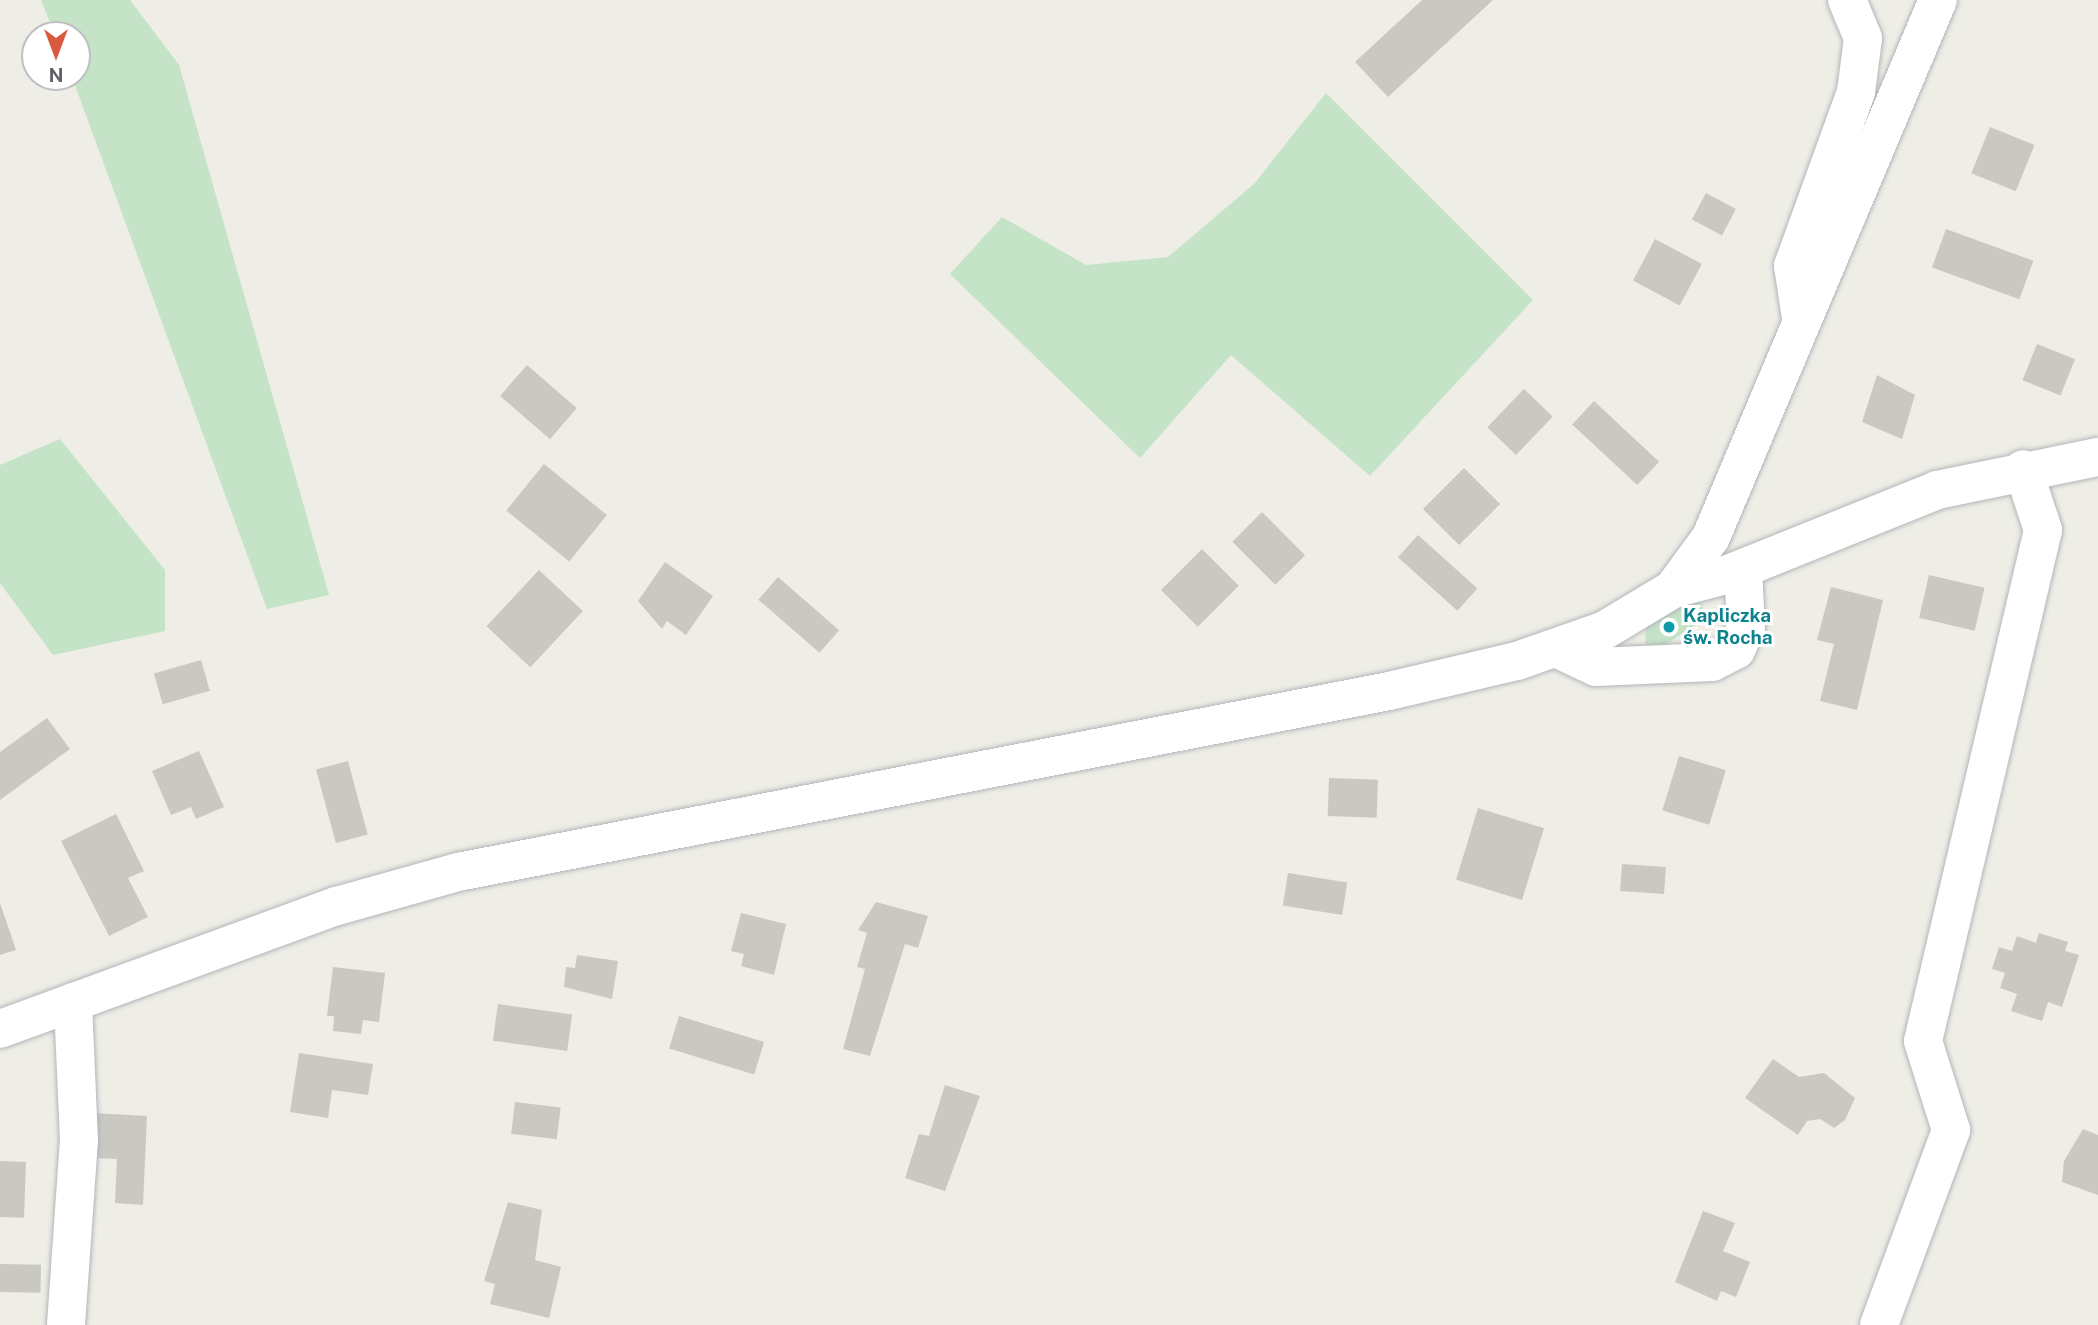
<!DOCTYPE html>
<html>
<head>
<meta charset="utf-8">
<style>
  body { margin:0 }
  #map { position:relative; width:2098px; height:1325px; overflow:hidden; background:#eeede6; font-family:"Public Sans",sans-serif }
  div>[style] { position:absolute }
  [style*='--x'] { left:calc(var(--x)*1px); top:calc(var(--y)*1px); width:calc(var(--w)*1px); rotate:calc(var(--a)*1deg) }
  .green>* { inset:0; background:#c5e3c7 }
  .building>* { inset:0; background:#cac8c2; transform-origin:0 0 }
  .roads { filter:drop-shadow(0 0 2px #b3b5b9) drop-shadow(0 0 2px #b3b5b9) }
  .minor>* { height:38px; margin:-19px; padding:0 19px; transform-origin:19px; border-radius:19px; background:#fff }
  .dots>* { width:19px; height:19px; translate:-50% -50%; box-sizing:border-box; border:4px solid #fff; border-radius:50% }
  span { translate:-50% -50%; white-space:nowrap; text-align:center; line-height:1.15; -webkit-text-stroke:6px #fff; paint-order:stroke }
  .culture-label { font-size:19px; color:#0d838f; font-weight:700 }
  .left { translate:0 -50%; text-align:left }
  .north { position:absolute; left:21px; top:21px; width:70px; height:70px; box-sizing:border-box; background:#fff; border:2px solid #bfbfc1; border-radius:50%; rotate:180deg; font-size:19px; font-weight:700; line-height:28px; text-align:center; color:#5e6065 }
  .north::after { content:''; display:block; margin:auto; width:24px; height:32px; background:#d95941; clip-path:polygon(50% 0,100% 100%,50% 72%,0 100%) }
</style>
</head>
<body>
<div id="map">
  <div class="green">
    <div style="clip-path:polygon(41px 0,130px 0,179px 65px,329px 595px,267px 609px,72px 77px,77px 35px,55px 35px)"></div>
    <div style="clip-path:polygon(1326px 93px,1533px 300px,1370px 476px,1231px 355px,1140px 458px,950px 274px,1002px 217px,1086px 265px,1168px 257px,1254px 184px)"></div>
    <div style="clip-path:polygon(60px 439px,165px 570px,165px 631px,53px 655px,0 583px,0 465px)"></div>
    <div style="clip-path:polygon(1695px 599px,1703px 605px,1698px 623px,1661px 648px,1645px 645px,1646px 627px)"></div>
  </div>
  <div class="building">
    <div style="clip-path:polygon(1422px 0,1493px 0,1388px 97px,1355px 62px)"></div>
    <div style="left:1990px;top:127px;width:48px;height:50px;rotate:22deg"></div>
    <div style="left:1706px;top:193px;width:34px;height:30px;rotate:28deg"></div>
    <div style="left:1946px;top:229px;width:93px;height:41px;rotate:20deg"></div>
    <div style="left:1655px;top:239px;width:53px;height:47px;rotate:28deg"></div>
    <div style="left:2037px;top:344px;width:41px;height:39px;rotate:22deg"></div>
    <div style="left:527px;top:365px;width:66px;height:41px;rotate:41deg"></div>
    <div style="clip-path:polygon(1877px 375px,1915px 395px,1902px 439px,1862px 422px)"></div>
    <div style="left:1524px;top:389px;width:40px;height:53px;rotate:44deg"></div>
    <div style="left:1594px;top:401px;width:89px;height:32px;rotate:43deg"></div>
    <div style="left:544px;top:464px;width:81px;height:60px;rotate:39deg"></div>
    <div style="left:1464px;top:468px;width:51px;height:58px;rotate:45deg"></div>
    <div style="left:1262px;top:512px;width:61px;height:42px;rotate:45deg"></div>
    <div style="left:1418px;top:535px;width:80px;height:30px;rotate:42deg"></div>
    <div style="left:1202px;top:549px;width:52px;height:58px;rotate:45deg"></div>
    <div style="clip-path:polygon(665px 562px,713px 596px,686px 635px,667px 621px,662px 629px,638px 601px)"></div>
    <div style="left:539px;top:570px;width:60px;height:77px;rotate:43deg"></div>
    <div style="left:1929px;top:575px;width:57px;height:44px;rotate:13deg"></div>
    <div style="left:778px;top:577px;width:81px;height:30px;rotate:41deg"></div>
    <div style="clip-path:polygon(1831px 587px,1883px 600px,1857px 710px,1820px 701px,1834px 644px,1817px 640px)"></div>
    <div style="left:201px;top:660px;width:32px;height:49px;rotate:74deg"></div>
    <div style="clip-path:polygon(47px 718px,70px 749px,0 800px,0 752px)"></div>
    <div style="clip-path:polygon(199px 751px,224px 807px,196px 819px,191px 807px,171px 815px,152px 771px)"></div>
    <div style="left:1679px;top:756px;width:49px;height:57px;rotate:17deg"></div>
    <div style="left:348px;top:761px;width:76px;height:33px;rotate:75deg"></div>
    <div style="left:1329px;top:778px;width:49px;height:38px;rotate:2deg"></div>
    <div style="left:1478px;top:808px;width:69px;height:75px;rotate:17deg"></div>
    <div style="clip-path:polygon(116px 814px,144px 871px,128px 878px,148px 917px,109px 936px,61px 841px)"></div>
    <div style="left:1622px;top:864px;width:44px;height:27px;rotate:4deg"></div>
    <div style="left:1288px;top:873px;width:60px;height:33px;rotate:9deg"></div>
    <div style="clip-path:polygon(876px 902px,928px 916px,918px 948px,905px 944px,870px 1056px,843px 1049px,865px 969px,857px 967px,867px 933px,858px 930px)"></div>
    <div style="clip-path:polygon(0 903px,16px 950px,0 955px)"></div>
    <div style="clip-path:polygon(741px 913px,786px 924px,774px 975px,741px 966px,744px 954px,731px 951px)"></div>
    <div style="clip-path:polygon(2039px 933px,2068px 942px,2065px 951px,2079px 955px,2062px 1007px,2048px 1002px,2042px 1021px,2011px 1011px,2017px 994px,2000px 988px,2005px 973px,1992px 969px,1999px 947px,2012px 951px,2017px 936px,2036px 943px)"></div>
    <div style="clip-path:polygon(577px 955px,618px 961px,612px 999px,564px 987px,566px 967px,575px 968px)"></div>
    <div style="clip-path:polygon(333px 967px,385px 973px,379px 1022px,363px 1020px,361px 1034px,333px 1031px,334px 1016px,327px 1016px)"></div>
    <div style="left:498px;top:1004px;width:75px;height:37px;rotate:8deg"></div>
    <div style="left:679px;top:1016px;width:89px;height:34px;rotate:17deg"></div>
    <div style="clip-path:polygon(299px 1053px,373px 1064px,368px 1095px,332px 1090px,328px 1118px,290px 1112px)"></div>
    <div style="clip-path:polygon(1773px 1059px,1799px 1077px,1824px 1073px,1855px 1098px,1845px 1120px,1834px 1128px,1820px 1119px,1807px 1121px,1798px 1135px,1745px 1098px)"></div>
    <div style="clip-path:polygon(945px 1085px,980px 1096px,945px 1191px,905px 1178px,919px 1134px,929px 1136px)"></div>
    <div style="left:515px;top:1102px;width:46px;height:32px;rotate:7deg"></div>
    <div style="clip-path:polygon(94px 1113px,147px 1116px,143px 1205px,115px 1203px,117px 1159px,93px 1158px)"></div>
    <div style="clip-path:polygon(2083px 1129px,2098px 1135px,2098px 1195px,2062px 1182px,2064px 1161px)"></div>
    <div style="left:0;top:1161px;width:26px;height:56px;rotate:2deg"></div>
    <div style="clip-path:polygon(508px 1202px,542px 1210px,535px 1260px,561px 1267px,549px 1318px,490px 1304px,495px 1284px,484px 1281px)"></div>
    <div style="clip-path:polygon(1703px 1211px,1735px 1223px,1723px 1251px,1750px 1262px,1736px 1297px,1721px 1291px,1717px 1301px,1675px 1282px)"></div>
    <div style="left:0;top:1264px;width:41px;height:28px;rotate:1deg"></div>
  </div>
  <div class="roads">
    <div class="minor">
      <div style="--x:1801;--y:318;--w:53;--a:-98.7"></div>
      <div style="--x:1793;--y:266;--w:185;--a:-70.1"></div>
      <div style="--x:1856;--y:92;--w:54;--a:-82.6"></div>
      <div style="--x:1863;--y:38;--w:41;--a:-112.8"></div>
      <div style="--x:1673;--y:589;--w:55;--a:-14.8"></div>
      <div style="--x:1726;--y:575;--w:227;--a:-21.9"></div>
      <div style="--x:1937;--y:490;--w:164;--a:-11.6"></div>
      <div style="--x:1558;--y:649;--w:42;--a:25.3"></div>
      <div style="--x:1596;--y:667;--w:116;--a:-2.5"></div>
      <div style="--x:1712;--y:662;--w:27;--a:-27"></div>
      <div style="--x:1736;--y:650;--w:24;--a:-66"></div>
      <div style="--x:1746;--y:628;--w:59;--a:-92.9"></div>
      <div style="--x:0;--y:1029;--w:359;--a:-20.1"></div>
      <div style="--x:337;--y:906;--w:126;--a:-15.7"></div>
      <div style="--x:458;--y:872;--w:948;--a:-11"></div>
      <div style="--x:1389;--y:691;--w:131;--a:-13.2"></div>
      <div style="--x:1517;--y:661;--w:93;--a:-19.4"></div>
      <div style="--x:1605;--y:630;--w:79;--a:-31.1"></div>
      <div style="--x:1673;--y:589;--w:64;--a:-53.8"></div>
      <div style="--x:1711;--y:537;--w:583;--a:-67.09"></div>
      <div style="--x:66;--y:1325;--w:184;--a:-86"></div>
      <div style="--x:79;--y:1141;--w:139;--a:-92.5"></div>
      <div style="--x:1879;--y:1325;--w:208;--a:-69.7"></div>
      <div style="--x:1951;--y:1130;--w:93;--a:-107.5"></div>
      <div style="--x:1923;--y:1041;--w:525;--a:-76.78"></div>
      <div style="--x:2043;--y:530;--w:64;--a:-108.2"></div>
    </div>
  </div>
  <div class="dots">
    <div style="left:1669px;top:627px;background:#0f9aa8"></div>
  </div>
  <div class="culture-label">
    <span class="left" style="left:1683px;top:627px">Kapliczka<br>św. Rocha</span>
  </div>
  <div class="north">N</div>
</div>
</body>
</html>
